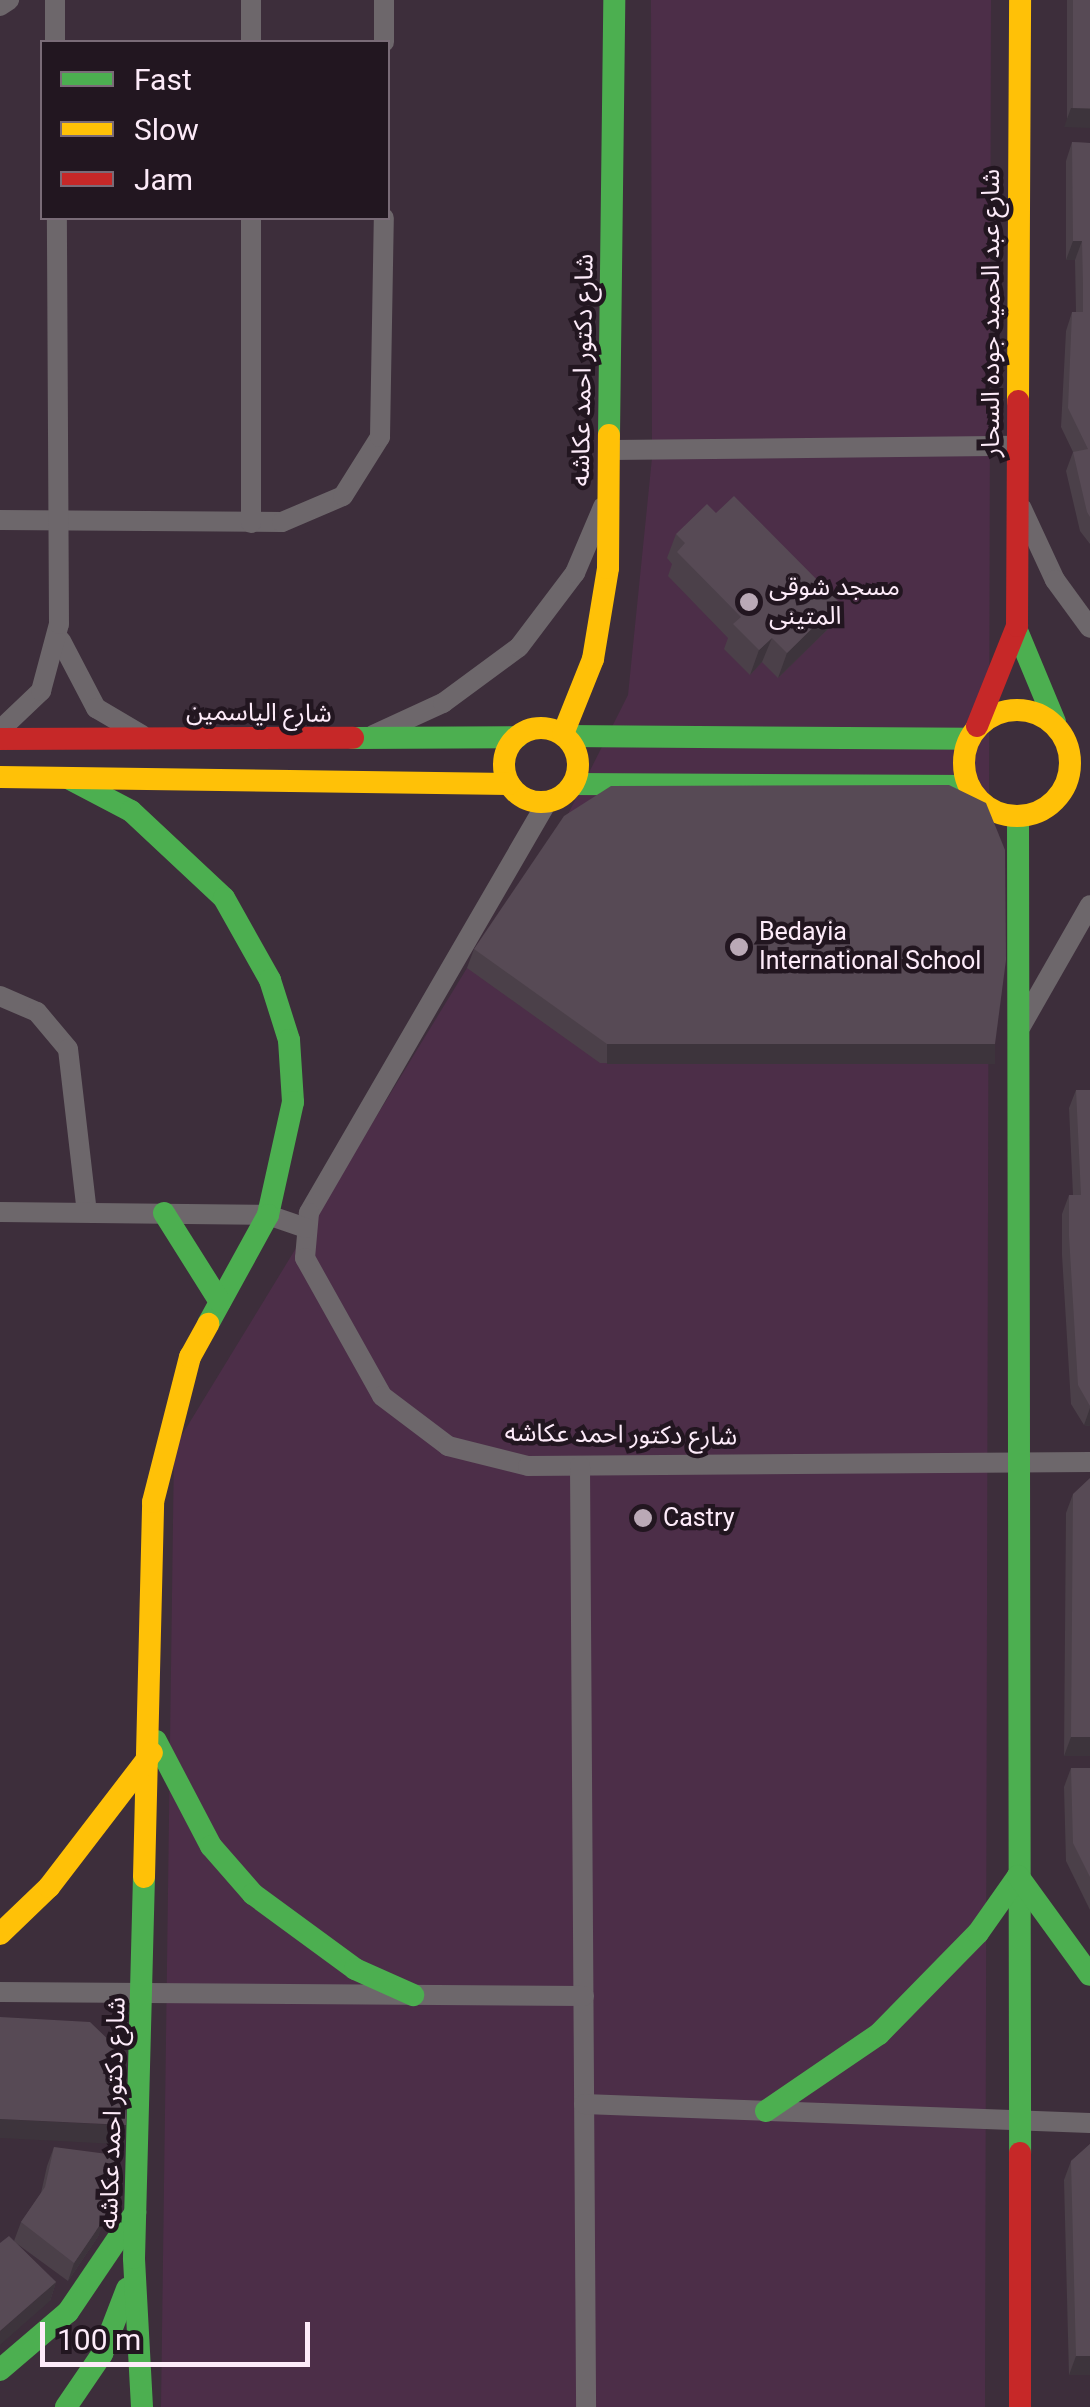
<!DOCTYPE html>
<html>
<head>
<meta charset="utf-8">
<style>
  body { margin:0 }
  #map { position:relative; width:1090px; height:2407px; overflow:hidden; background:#3d2e3b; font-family:Roboto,"Noto Sans Arabic",sans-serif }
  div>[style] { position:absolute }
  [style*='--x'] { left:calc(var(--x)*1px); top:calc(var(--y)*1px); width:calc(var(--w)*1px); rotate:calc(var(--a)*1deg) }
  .built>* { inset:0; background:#4c2e48 }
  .street>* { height:20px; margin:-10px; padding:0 10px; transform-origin:10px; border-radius:10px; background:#6d676b }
  .fast>* { height:22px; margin:-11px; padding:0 11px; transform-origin:11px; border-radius:11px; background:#4caf50 }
  .slow>* { height:22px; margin:-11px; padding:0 11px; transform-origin:11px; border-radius:11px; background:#ffc107 }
  .slow>.ring { margin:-11px; padding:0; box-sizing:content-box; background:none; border:22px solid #ffc107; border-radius:50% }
  .jam>* { height:22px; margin:-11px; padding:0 11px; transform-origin:11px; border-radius:11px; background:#c62828 }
  .wall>* { inset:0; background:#4b4049; transform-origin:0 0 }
  .shaded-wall>* { inset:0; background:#3d343c; transform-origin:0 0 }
  .building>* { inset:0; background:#574a55; transform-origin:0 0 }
  .dots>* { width:28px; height:28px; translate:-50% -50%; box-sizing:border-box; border:5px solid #221620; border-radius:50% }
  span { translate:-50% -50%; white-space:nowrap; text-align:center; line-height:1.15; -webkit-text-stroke:9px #221620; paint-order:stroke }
  .street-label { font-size:25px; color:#fdebf9 }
  .poi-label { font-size:25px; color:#fdebf9 }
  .left { translate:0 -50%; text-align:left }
  .legend { position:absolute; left:40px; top:40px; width:350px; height:180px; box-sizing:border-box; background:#221620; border:2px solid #7a6b77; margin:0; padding:12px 18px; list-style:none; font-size:30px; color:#fdebf9 }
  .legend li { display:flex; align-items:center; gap:20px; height:50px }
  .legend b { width:50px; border:2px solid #7a6b77 }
  .scale { position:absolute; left:40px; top:2322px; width:270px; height:45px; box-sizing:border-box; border:5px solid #fdebf9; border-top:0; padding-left:12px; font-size:30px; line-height:35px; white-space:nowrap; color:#fdebf9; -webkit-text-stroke:8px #221620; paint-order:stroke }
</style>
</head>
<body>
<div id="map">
  <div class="built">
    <div style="clip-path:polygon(651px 0,991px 0,985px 2407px,161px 2407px,174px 1448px,467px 968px,546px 858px,628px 695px,652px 458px)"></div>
  </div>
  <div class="street">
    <div style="--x:55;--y:0;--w:42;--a:90"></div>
    <div style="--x:0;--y:6;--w:11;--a:-34"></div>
    <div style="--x:251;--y:42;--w:42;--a:-90"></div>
    <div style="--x:384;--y:42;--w:42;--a:-90"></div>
    <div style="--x:611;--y:450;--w:406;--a:-0.6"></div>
    <div style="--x:1022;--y:509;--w:78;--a:65.1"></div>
    <div style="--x:1055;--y:580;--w:59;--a:53.9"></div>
    <div style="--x:0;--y:520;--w:282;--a:0.4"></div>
    <div style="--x:282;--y:522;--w:66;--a:-23.1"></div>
    <div style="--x:343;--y:496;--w:70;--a:-57.9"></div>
    <div style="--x:380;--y:437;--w:219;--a:-89"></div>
    <div style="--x:251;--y:523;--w:305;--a:-90"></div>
    <div style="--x:61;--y:641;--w:76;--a:62.4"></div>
    <div style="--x:96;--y:708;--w:53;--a:30.4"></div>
    <div style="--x:0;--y:730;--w:57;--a:-43.6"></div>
    <div style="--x:41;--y:691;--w:69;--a:-75"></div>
    <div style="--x:59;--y:624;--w:406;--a:-90.3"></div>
    <div style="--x:373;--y:735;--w:77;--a:-24.6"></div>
    <div style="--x:443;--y:703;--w:94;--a:-36.4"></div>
    <div style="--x:519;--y:647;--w:93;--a:-52.9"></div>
    <div style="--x:575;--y:573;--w:72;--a:-67"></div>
    <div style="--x:547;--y:802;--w:475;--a:120.1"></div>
    <div style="--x:309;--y:1213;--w:45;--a:95.1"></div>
    <div style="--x:305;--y:1258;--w:158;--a:60.8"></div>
    <div style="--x:382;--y:1396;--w:83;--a:37.1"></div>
    <div style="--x:448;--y:1446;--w:82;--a:14"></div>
    <div style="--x:528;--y:1466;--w:562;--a:-0.41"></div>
    <div style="--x:0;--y:996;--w:40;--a:23.4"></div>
    <div style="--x:37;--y:1012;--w:48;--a:50"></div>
    <div style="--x:68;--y:1049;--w:164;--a:83.4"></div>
    <div style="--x:1021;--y:1026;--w:139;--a:-60.3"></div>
    <div style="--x:0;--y:1212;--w:268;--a:0.6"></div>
    <div style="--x:268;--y:1215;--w:40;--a:18.9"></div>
    <div style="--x:580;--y:1466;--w:941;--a:89.63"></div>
    <div style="--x:0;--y:1992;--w:584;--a:0.39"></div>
    <div style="--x:584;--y:2104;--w:506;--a:2.15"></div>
  </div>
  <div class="fast">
    <div style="--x:609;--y:435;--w:435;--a:-89.3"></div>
    <div style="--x:1018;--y:633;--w:96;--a:67.4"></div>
    <div style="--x:565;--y:736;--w:404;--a:0.4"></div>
    <div style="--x:353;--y:738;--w:164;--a:-0.3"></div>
    <div style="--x:68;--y:778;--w:71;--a:27.6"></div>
    <div style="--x:131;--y:811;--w:127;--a:43.1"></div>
    <div style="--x:224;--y:898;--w:94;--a:60.7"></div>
    <div style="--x:270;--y:980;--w:63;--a:72.4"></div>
    <div style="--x:289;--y:1040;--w:62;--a:86.3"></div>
    <div style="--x:293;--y:1102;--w:116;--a:102.5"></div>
    <div style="--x:268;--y:1215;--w:124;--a:118.8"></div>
    <div style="--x:573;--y:784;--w:396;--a:0.3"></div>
    <div style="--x:1018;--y:816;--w:1337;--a:89.91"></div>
    <div style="--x:164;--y:1213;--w:105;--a:57.8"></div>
    <div style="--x:156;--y:1741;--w:119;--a:62.4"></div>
    <div style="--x:211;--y:1846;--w:64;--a:48.8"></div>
    <div style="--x:253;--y:1894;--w:127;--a:36.3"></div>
    <div style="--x:355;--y:1969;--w:64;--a:24.1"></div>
    <div style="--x:766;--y:2111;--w:137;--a:-34.3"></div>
    <div style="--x:879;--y:2034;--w:141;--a:-45.6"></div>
    <div style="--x:978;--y:1933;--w:70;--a:-54.9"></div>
    <div style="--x:1018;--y:1876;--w:122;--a:54"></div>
    <div style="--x:0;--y:2370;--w:89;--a:-40.5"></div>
    <div style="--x:68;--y:2312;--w:120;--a:-55.9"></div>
    <div style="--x:66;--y:2407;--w:64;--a:-55.8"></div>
    <div style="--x:102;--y:2354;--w:70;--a:-69"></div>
    <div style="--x:142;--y:2407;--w:149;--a:-93.1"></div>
    <div style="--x:134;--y:2258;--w:381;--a:-88.5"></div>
  </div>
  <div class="slow">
    <div style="--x:1018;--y:401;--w:401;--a:-89.7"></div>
    <div class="ring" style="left:964px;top:710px;width:84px;height:84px"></div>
    <div class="ring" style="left:504px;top:728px;width:52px;height:52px"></div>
    <div style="--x:563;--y:734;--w:81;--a:-68.2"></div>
    <div style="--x:593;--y:659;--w:92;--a:-80.6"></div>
    <div style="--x:608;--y:568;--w:133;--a:-89.6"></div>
    <div style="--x:0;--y:777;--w:509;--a:0.79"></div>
    <div style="--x:144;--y:1877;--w:375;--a:-88.6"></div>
    <div style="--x:153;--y:1502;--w:150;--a:-75.7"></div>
    <div style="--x:190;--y:1357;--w:38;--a:-61"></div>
    <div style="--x:0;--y:1934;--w:68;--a:-43.8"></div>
    <div style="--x:49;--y:1887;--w:169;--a:-52.5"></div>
  </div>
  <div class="jam">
    <div style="--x:977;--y:726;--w:108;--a:-68.2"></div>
    <div style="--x:1017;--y:626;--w:225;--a:-89.7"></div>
    <div style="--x:0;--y:739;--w:353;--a:-0.2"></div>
    <div style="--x:1020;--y:2153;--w:254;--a:90"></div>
  </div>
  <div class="wall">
    <div style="left:1067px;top:0;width:23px;height:127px"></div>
    <div style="clip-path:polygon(1072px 142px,1090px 143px,1090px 544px,1080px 531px,1066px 471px,1073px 452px,1061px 427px,1066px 331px,1072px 312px,1076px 312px,1075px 260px,1066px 260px,1066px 161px)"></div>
    <div style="clip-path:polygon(676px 534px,830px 627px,778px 678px,762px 662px,750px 675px,724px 649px,728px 638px,668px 576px,672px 564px,667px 558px)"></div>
    <div style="clip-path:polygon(474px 949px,988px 1063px,600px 1063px,467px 968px)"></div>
    <div style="clip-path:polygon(1076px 1090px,1090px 1090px,1090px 1426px,1084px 1425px,1071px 1404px,1062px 1255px,1062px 1214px,1069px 1195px,1073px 1195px,1069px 1108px)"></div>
    <div style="clip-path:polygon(1073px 1494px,1090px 1756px,1064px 1756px,1066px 1513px)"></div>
    <div style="clip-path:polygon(1071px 1768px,1090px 1768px,1090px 1910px,1066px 1861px,1064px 1787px)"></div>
    <div style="clip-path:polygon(1090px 2144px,1090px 2375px,1069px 2375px,1064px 2180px,1071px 2161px)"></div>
    <div style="clip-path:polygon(54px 2147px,99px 2235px,68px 2281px,16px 2243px,56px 2282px,50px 2301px,14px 2241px,21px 2222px,41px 2193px,47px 2166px)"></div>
  </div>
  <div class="shaded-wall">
    <div style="clip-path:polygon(1071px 108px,1090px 109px,1090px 128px,1064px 127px)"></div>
    <div style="clip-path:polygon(1073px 241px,1082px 241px,1075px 260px,1066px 260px)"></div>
    <div style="clip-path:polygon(839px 602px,830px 627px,778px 678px,787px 653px)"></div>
    <div style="clip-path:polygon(772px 638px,762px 662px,750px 675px,759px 650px)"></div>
    <div style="left:607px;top:1044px;width:388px;height:20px"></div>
    <div style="clip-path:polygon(1090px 1408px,1090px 1426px,1084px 1425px)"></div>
    <div style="clip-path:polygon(1071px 1737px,1090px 1737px,1090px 1756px,1064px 1756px)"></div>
    <div style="left:0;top:2119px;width:126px;height:19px;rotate:3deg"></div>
    <div style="clip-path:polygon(106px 2216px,99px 2235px,68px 2281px,74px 2263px)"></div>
    <div style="clip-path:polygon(56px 2282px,50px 2301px,0 2345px,0 2331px)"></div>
    <div style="clip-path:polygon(1076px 2356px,1090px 2356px,1090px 2375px,1069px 2375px)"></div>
  </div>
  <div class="building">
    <div style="left:1073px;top:0;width:17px;height:108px"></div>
    <div style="clip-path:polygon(1072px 142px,1090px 143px,1090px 517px,1087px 512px,1073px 452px,1088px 449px,1068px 408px,1072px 312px,1083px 312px,1083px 285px,1082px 241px,1073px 241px)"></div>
    <div style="clip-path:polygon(734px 496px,839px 602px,787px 653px,772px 638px,759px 650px,733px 624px,741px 617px,677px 552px,685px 543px,676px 534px,707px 504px,716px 513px)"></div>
    <div style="clip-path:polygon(949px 785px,986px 803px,1005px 850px,1006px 960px,995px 1044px,607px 1044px,474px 949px,564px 816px,611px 786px)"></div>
    <div style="clip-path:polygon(1076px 1090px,1090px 1090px,1090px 1406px,1078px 1385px,1069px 1236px,1069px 1195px,1081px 1195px)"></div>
    <div style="clip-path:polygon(1090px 1478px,1090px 1737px,1071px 1737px,1073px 1494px)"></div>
    <div style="clip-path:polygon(1071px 1768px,1090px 1768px,1090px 1877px,1073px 1843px)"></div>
    <div style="clip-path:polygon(0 2017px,90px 2022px,117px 2048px,117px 2084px,127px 2084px,126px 2125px,0 2119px)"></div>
    <div style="clip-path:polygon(1090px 2144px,1090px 2356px,1076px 2356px,1071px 2161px)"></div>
    <div style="clip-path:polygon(54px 2147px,115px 2155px,106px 2216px,74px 2263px,21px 2222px,45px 2187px)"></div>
    <div style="clip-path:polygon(9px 2236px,56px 2282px,0 2331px,0 2243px)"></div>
  </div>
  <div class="dots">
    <div style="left:749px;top:602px;background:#baa9b6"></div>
    <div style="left:739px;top:947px;background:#baa9b6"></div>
    <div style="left:643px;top:1518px;background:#baa9b6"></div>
  </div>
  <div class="street-label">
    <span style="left:991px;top:313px;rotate:-90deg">شارع عبد الحميد جوده السحار</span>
    <span style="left:583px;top:370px;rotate:-89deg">شارع دكتور احمد عكاشه</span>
    <span style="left:259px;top:713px;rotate:1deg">شارع الياسمين</span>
    <span style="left:621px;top:1435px;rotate:1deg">شارع دكتور احمد عكاشه</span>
    <span style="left:113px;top:2113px;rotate:-88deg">شارع دكتور احمد عكاشه</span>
  </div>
  <div class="poi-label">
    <span class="left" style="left:769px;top:602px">مسجد شوقى<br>المتينى</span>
    <span class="left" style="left:759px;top:947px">Bedayia<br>International School</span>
    <span class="left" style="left:663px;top:1518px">Castry</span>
  </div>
  <ul class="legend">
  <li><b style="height:12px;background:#4caf50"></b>Fast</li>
  <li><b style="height:12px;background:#ffc107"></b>Slow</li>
  <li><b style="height:12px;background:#c62828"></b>Jam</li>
  </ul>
  <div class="scale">100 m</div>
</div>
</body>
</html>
